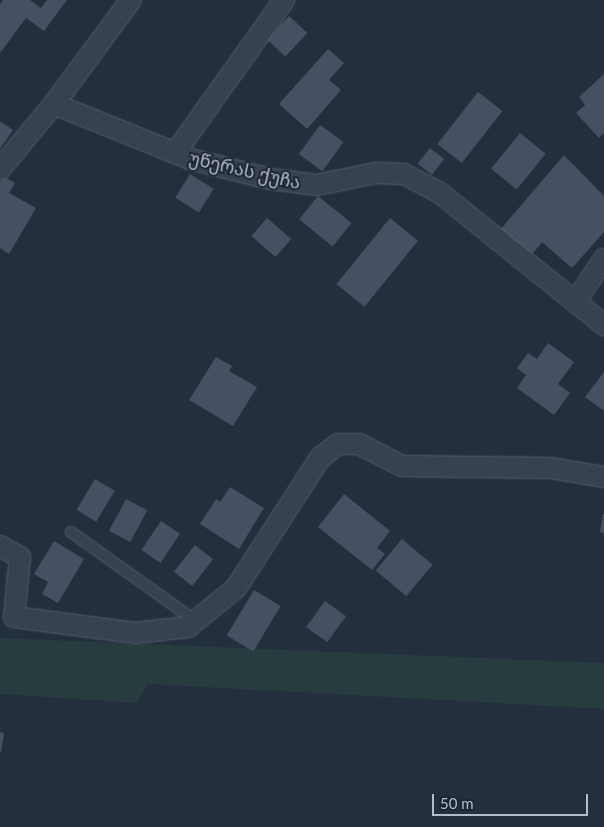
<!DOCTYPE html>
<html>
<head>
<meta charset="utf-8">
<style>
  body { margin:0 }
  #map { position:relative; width:604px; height:827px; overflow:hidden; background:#242f3e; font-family:Lato,"Noto Sans Georgian",sans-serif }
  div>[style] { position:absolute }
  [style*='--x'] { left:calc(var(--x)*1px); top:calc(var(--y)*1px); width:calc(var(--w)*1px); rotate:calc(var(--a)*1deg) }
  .green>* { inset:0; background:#263c3f }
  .building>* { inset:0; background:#455162; transform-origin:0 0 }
  .roads { filter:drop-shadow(0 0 1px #565f6c) drop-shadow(0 0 1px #565f6c) }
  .service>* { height:10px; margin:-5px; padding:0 5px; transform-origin:5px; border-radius:5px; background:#38414e }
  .minor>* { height:20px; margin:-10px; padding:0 10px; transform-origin:10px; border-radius:10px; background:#38414e }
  span { translate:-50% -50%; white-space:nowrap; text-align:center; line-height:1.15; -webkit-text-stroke:4px #1d2633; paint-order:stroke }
  .street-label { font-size:18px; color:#b4bcc9 }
  .scale { position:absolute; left:432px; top:794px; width:156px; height:22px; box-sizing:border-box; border:2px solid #b4bcc9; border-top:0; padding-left:6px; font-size:15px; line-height:18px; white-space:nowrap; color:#b4bcc9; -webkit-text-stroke:4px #1d2633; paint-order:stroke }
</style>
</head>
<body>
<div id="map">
  <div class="green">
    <div style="clip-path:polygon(0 638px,604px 663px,604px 709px,148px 684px,137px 703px,0 694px)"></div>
  </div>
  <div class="building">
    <div style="clip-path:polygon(3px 0,30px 0,41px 8px,47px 0,67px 0,44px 31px,26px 18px,0 53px,0 4px)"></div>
    <div style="left:289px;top:16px;width:25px;height:32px;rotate:43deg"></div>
    <div style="clip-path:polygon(328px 49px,344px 63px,329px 80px,341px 90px,307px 129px,279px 104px)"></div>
    <div style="clip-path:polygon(604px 74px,604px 133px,599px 138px,576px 113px,585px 105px,579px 97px)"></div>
    <div style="left:478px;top:92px;width:31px;height:66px;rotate:38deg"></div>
    <div style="clip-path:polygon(0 121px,13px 130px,0 149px)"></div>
    <div style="left:320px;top:125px;width:29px;height:36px;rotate:36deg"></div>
    <div style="left:520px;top:133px;width:33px;height:46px;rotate:39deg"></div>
    <div style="left:430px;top:148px;width:18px;height:20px;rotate:38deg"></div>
    <div style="clip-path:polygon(564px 155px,604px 196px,604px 232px,572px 268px,542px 242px,529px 258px,499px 231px)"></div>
    <div style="left:190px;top:174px;width:28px;height:28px;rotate:32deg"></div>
    <div style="clip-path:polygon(3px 176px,15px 183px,9px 193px,36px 208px,9px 254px,0 248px,0 182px)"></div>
    <div style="left:318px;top:196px;width:43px;height:30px;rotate:39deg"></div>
    <div style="left:267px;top:218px;width:32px;height:24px;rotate:41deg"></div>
    <div style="left:390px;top:218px;width:36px;height:85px;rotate:39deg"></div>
    <div style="clip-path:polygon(548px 343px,574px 362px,558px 384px,570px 393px,554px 415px,517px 388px,526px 375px,517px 368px,528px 353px,537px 359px)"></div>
    <div style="clip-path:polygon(216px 357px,232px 366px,229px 371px,257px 387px,233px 426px,189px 400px)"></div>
    <div style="clip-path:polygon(604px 372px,604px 411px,585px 397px)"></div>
    <div style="left:95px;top:479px;width:23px;height:36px;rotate:31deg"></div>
    <div style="clip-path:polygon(230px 487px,264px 508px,239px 549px,200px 524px,216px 499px,220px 502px)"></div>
    <div style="clip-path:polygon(344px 494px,390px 531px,377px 548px,385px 554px,372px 570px,318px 527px)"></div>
    <div style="left:126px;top:499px;width:24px;height:36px;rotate:28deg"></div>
    <div style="clip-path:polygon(603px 514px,604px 514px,604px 533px,600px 532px)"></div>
    <div style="left:161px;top:521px;width:23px;height:35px;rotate:34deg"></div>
    <div style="left:402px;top:539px;width:40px;height:41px;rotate:40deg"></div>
    <div style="clip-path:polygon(54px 541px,84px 559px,58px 603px,42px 594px,48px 582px,34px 574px)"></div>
    <div style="left:195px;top:545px;width:23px;height:34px;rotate:38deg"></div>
    <div style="left:254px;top:590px;width:31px;height:53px;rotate:31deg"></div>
    <div style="left:325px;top:601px;width:26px;height:32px;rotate:36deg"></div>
    <div style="clip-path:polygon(0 732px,4px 733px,1px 753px,0 752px)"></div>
  </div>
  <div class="roads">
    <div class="service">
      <div style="--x:71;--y:532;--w:153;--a:35.5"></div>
    </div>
    <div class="minor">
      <div style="--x:54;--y:104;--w:147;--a:22"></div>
      <div style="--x:190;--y:159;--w:83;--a:13.9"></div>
      <div style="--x:271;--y:179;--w:45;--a:7.6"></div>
      <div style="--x:316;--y:185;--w:61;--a:-11.3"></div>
      <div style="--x:376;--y:173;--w:28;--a:2"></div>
      <div style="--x:404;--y:174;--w:41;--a:27.8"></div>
      <div style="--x:440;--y:193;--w:211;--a:38.8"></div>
      <div style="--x:175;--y:153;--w:188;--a:-54.5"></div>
      <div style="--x:0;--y:169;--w:85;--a:-50.3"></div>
      <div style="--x:54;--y:104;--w:129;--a:-53.5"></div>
      <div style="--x:575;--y:302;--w:52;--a:-56"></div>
      <div style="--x:0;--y:546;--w:23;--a:29"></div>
      <div style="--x:20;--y:557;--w:60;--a:95.7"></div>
      <div style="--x:14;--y:617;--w:122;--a:7.5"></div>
      <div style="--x:135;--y:633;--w:53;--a:-6.5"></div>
      <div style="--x:188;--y:627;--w:62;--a:-39.1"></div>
      <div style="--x:236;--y:588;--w:155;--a:-57.1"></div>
      <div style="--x:320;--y:458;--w:23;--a:-38"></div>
      <div style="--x:338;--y:444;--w:21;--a:0"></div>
      <div style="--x:359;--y:444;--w:48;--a:27.1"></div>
      <div style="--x:402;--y:466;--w:149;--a:0.8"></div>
      <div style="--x:551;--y:468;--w:54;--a:9.6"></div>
    </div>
  </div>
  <div class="street-label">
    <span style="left:245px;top:170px;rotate:13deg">უწერას ქუჩა</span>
  </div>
  <div class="scale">50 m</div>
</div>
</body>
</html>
